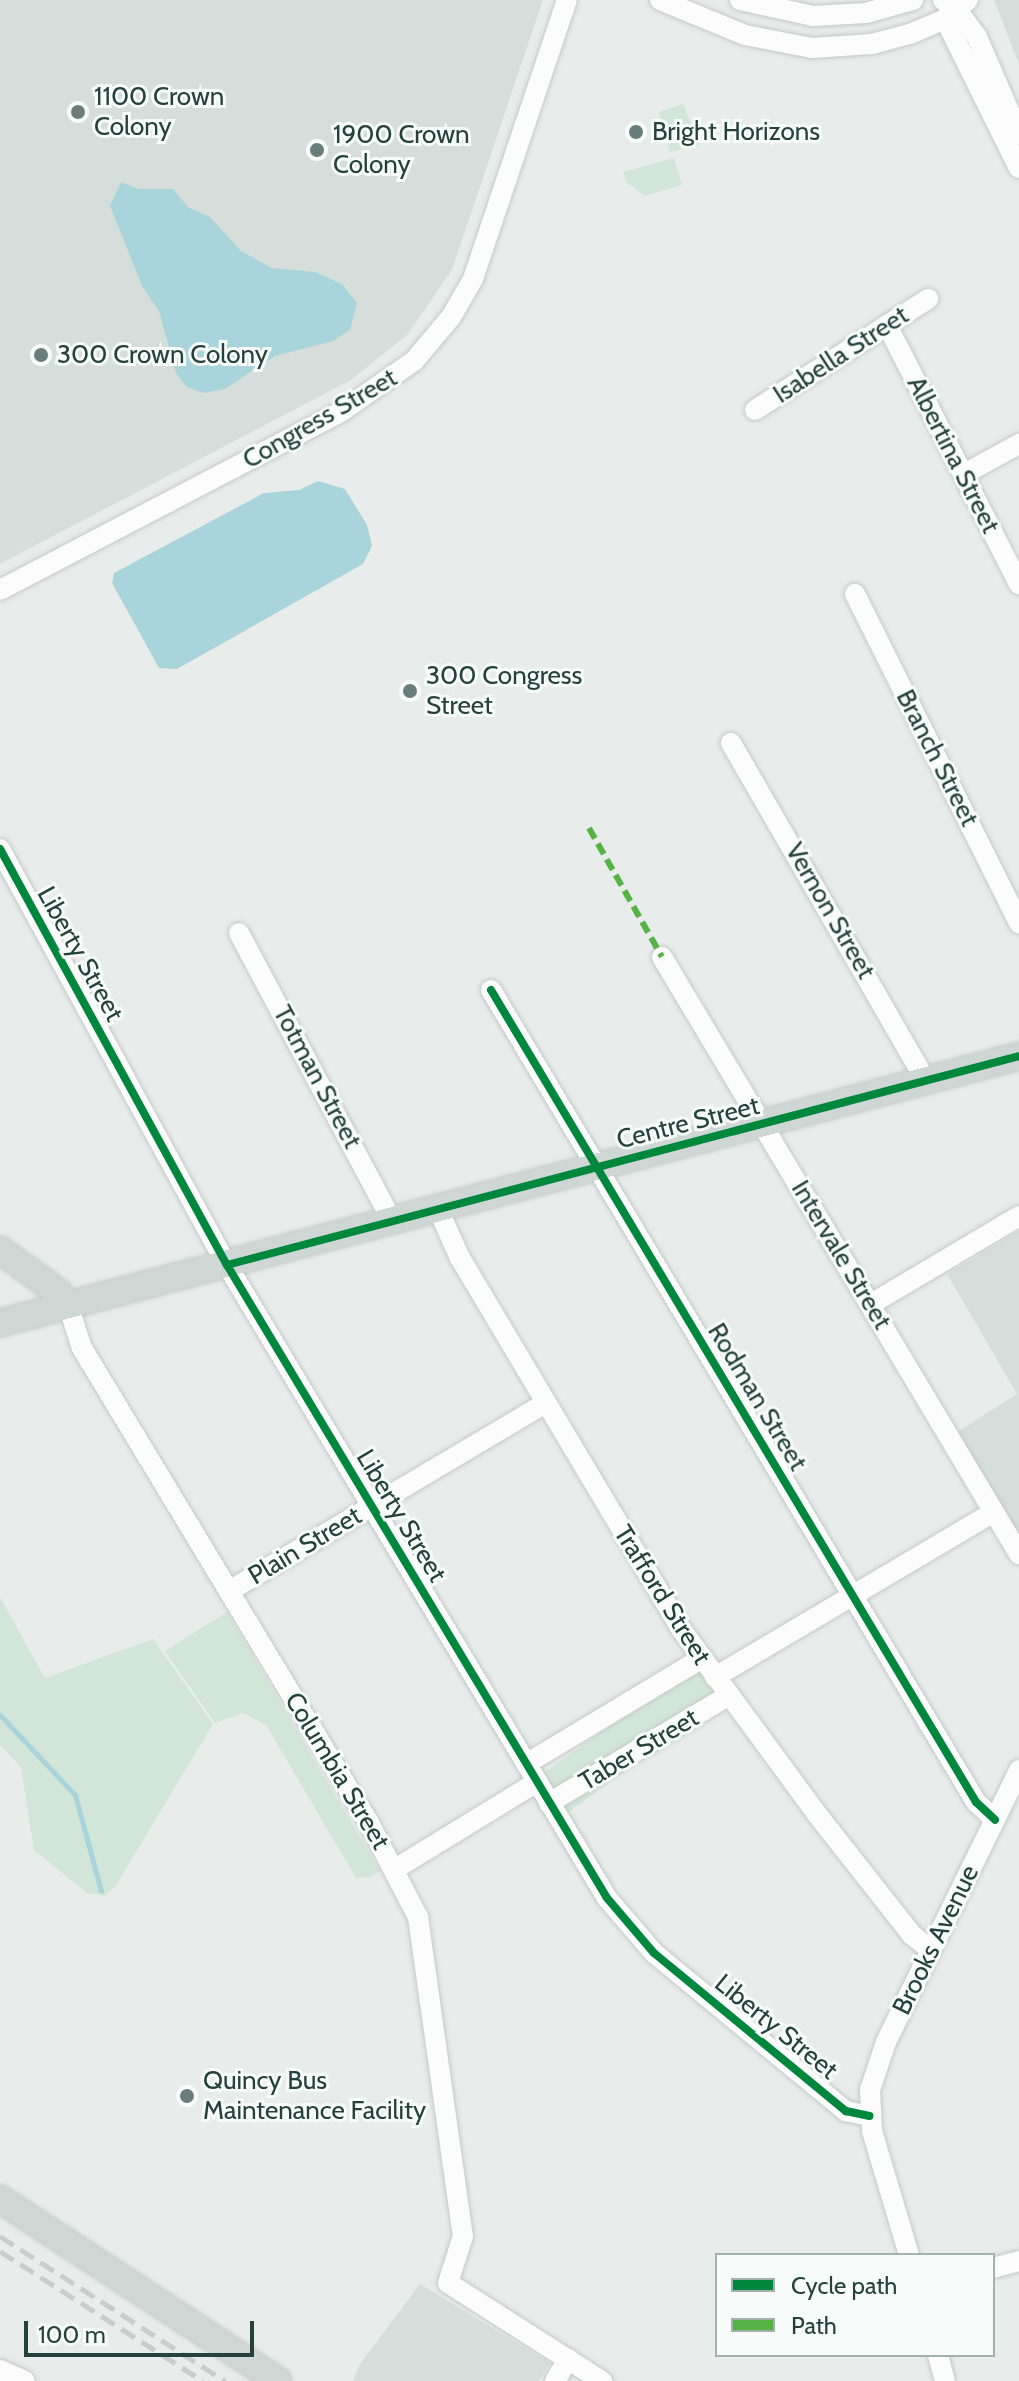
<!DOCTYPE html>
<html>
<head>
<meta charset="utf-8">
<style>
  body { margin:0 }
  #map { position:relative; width:1019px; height:2381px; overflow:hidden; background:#e8edeb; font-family:Cabin,sans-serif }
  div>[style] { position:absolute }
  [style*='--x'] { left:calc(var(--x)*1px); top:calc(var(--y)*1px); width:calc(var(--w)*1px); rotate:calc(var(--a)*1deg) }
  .built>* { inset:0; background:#d6dedb }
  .green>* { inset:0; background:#d1e6d8; transform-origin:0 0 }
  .water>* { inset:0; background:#a9d4db }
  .stream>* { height:5px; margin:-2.5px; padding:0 2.5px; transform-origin:2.5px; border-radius:2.5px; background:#a9d4db }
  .roads { filter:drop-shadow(0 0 2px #c5cac8) drop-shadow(0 0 2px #c5cac8) }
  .minor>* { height:20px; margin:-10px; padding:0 10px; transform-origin:10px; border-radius:10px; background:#fcfcfc }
  .major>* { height:26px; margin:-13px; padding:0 13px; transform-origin:13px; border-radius:13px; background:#cfd7d5 }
  .rail>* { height:5px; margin-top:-2.5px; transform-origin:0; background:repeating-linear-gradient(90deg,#c9cdcc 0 16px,transparent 0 24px) }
  .quiet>* { height:6px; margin-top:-3px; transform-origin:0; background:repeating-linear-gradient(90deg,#55b346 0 12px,transparent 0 18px) }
  .cycleway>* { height:8px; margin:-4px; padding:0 4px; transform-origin:4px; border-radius:4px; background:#00873e }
  .dots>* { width:22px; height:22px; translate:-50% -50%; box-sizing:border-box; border:4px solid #f7fbf9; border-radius:50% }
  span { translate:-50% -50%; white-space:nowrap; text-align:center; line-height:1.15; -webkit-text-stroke:6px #f7fbf9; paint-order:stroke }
  .poi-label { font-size:26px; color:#24423a }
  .left { translate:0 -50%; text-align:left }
  .street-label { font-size:26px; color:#24423a }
  .legend { position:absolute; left:715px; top:2253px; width:280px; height:104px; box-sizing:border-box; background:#f7fbf9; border:2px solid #a3b1ad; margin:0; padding:10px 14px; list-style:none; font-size:24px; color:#24423a }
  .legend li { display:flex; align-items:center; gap:16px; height:40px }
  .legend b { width:40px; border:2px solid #a3b1ad }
  .scale { position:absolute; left:24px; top:2321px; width:230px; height:36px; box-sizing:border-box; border:4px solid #24423a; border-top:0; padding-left:10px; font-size:24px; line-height:28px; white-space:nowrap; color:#24423a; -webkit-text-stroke:6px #f7fbf9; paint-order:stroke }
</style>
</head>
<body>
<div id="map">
  <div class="built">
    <div style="clip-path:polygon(0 0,543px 0,452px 270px,407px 335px,351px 380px,0 564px)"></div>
    <div style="clip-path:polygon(994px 0,1019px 0,1019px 64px)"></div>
    <div style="clip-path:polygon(1019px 1231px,1019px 1537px,957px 1432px,1017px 1394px,947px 1274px)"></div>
    <div style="clip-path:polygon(420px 2284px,550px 2363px,539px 2381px,353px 2381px,360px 2364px)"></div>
  </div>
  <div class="green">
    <div style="clip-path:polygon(683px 104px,700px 145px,670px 152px,659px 112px)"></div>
    <div style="clip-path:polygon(674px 158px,682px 185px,645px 196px,626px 182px,623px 172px)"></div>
    <div style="clip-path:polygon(0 1597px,45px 1678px,153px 1639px,213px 1724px,115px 1887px,104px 1896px,87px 1893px,34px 1850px,21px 1767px,0 1745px)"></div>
    <div style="clip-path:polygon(227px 1612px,380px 1871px,370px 1877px,356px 1878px,266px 1725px,243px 1713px,215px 1723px,165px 1651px)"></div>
    <div style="left:701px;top:1659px;width:46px;height:204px;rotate:54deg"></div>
  </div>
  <div class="water">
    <div style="clip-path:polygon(121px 182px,139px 189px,173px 189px,188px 207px,210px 217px,241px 251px,272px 268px,315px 272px,342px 284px,357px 303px,350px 330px,333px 341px,275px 356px,225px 389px,204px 393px,187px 387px,176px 373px,159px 311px,142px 286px,110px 206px)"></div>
    <div style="clip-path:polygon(318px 481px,345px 489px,367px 525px,372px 546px,363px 564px,177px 669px,159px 668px,112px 583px,114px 573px,264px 493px,299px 490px)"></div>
  </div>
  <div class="stream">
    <div style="--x:0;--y:1715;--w:110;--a:46.8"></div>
    <div style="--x:75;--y:1795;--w:99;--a:74.8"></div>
  </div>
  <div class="roads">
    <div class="minor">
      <div style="--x:660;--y:0;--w:92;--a:22.4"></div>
      <div style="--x:745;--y:35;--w:68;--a:11"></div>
      <div style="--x:812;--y:48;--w:60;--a:-3.8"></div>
      <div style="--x:872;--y:44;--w:39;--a:-15"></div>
      <div style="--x:910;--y:34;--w:38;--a:-23"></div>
      <div style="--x:945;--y:19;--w:30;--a:-40"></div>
      <div style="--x:740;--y:0;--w:75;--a:12.4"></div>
      <div style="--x:813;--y:16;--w:53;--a:-3.2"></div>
      <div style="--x:866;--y:13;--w:49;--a:-15.5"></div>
      <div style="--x:943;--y:0;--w:17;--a:36"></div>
      <div style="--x:957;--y:10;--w:34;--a:53"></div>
      <div style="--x:977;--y:37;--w:106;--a:66.6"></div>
      <div style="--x:945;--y:19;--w:166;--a:63.6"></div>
      <div style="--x:887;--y:325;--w:291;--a:63"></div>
      <div style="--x:755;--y:410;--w:206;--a:-32.7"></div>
      <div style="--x:964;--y:474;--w:63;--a:-28.6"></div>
      <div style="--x:0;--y:590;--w:386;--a:-27.6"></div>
      <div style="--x:342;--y:411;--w:88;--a:-34.8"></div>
      <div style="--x:414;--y:361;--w:57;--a:-49.9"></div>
      <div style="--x:451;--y:317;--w:44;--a:-59.9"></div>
      <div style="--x:473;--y:279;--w:294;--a:-71.4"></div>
      <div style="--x:855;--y:594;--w:368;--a:63.5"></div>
      <div style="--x:731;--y:743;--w:390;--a:60"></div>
      <div style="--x:0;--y:849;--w:474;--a:61.4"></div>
      <div style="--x:227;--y:1265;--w:738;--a:59.02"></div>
      <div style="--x:607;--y:1898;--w:72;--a:49.5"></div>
      <div style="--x:654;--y:1953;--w:249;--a:39.5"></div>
      <div style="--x:846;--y:2111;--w:24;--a:12"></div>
      <div style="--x:239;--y:933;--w:326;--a:62"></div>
      <div style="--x:662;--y:957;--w:696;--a:59.12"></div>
      <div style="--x:491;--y:990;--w:946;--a:59.15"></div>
      <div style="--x:976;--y:1802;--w:26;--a:43"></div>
      <div style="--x:438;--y:1209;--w:54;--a:65.8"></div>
      <div style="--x:460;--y:1258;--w:432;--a:59.2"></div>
      <div style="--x:681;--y:1629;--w:228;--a:53.7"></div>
      <div style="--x:816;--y:1813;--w:155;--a:51.8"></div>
      <div style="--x:912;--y:1935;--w:24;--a:38"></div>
      <div style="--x:871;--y:1304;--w:172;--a:-30.7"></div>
      <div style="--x:68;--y:1305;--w:45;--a:72"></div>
      <div style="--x:82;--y:1348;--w:555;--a:58.86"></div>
      <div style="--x:369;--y:1823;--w:106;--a:62.5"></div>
      <div style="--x:418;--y:1917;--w:322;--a:82"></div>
      <div style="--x:463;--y:2236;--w:49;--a:107.7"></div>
      <div style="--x:448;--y:2283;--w:183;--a:32.5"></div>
      <div style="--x:229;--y:1591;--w:368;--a:-30.7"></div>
      <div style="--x:715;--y:1677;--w:324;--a:-30.6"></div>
      <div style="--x:526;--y:1764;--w:204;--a:-31"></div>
      <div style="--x:549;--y:1803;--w:209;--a:-30.9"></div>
      <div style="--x:395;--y:1869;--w:167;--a:-31.5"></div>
      <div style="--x:909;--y:2255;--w:129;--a:-106.6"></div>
      <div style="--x:872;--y:2131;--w:41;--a:-92.8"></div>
      <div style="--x:870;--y:2090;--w:51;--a:-71.6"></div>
      <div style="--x:886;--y:2042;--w:303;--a:-63.9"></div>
      <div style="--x:993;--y:2268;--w:27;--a:-15"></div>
      <div style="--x:938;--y:2355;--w:27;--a:75"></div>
      <div style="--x:0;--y:2370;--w:27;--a:24"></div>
      <div style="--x:555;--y:2381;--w:26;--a:-59"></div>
    </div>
    <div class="major">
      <div style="--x:0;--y:1250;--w:72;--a:35.9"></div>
      <div style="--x:58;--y:1292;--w:16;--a:52"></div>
      <div style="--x:0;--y:1323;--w:1053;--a:-14.68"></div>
      <div style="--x:0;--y:2199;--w:332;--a:33.2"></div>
    </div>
  </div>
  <div class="rail">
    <div style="--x:0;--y:2236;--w:268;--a:32.8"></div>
    <div style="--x:0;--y:2251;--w:241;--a:32.6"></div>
  </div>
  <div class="quiet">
    <div style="--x:589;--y:828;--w:148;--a:60.5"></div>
  </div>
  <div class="cycleway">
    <div style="--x:0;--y:849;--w:474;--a:61.4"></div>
    <div style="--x:227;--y:1265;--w:738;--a:59.02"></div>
    <div style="--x:607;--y:1898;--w:72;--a:49.5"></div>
    <div style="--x:654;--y:1953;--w:249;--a:39.5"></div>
    <div style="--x:846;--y:2111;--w:24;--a:12"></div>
    <div style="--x:491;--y:990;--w:946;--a:59.15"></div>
    <div style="--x:976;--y:1802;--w:26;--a:43"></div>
    <div style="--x:227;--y:1265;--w:819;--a:-14.78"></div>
  </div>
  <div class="dots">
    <div style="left:78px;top:112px;background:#697e78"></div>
    <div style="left:636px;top:132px;background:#697e78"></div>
    <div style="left:317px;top:150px;background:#697e78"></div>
    <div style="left:41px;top:355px;background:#697e78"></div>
    <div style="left:410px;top:691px;background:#697e78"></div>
    <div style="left:187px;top:2096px;background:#697e78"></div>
  </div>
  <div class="poi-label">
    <span class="left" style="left:94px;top:112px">1100 Crown<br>Colony</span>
    <span class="left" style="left:652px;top:132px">Bright Horizons</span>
    <span class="left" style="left:333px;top:150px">1900 Crown<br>Colony</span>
    <span class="left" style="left:57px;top:355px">300 Crown Colony</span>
    <span class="left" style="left:426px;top:691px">300 Congress<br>Street</span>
    <span class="left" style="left:203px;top:2096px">Quincy Bus<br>Maintenance Facility</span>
  </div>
  <div class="street-label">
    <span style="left:841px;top:355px;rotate:-33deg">Isabella Street</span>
    <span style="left:320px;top:419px;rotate:-30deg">Congress Street</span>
    <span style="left:953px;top:455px;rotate:63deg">Albertina Street</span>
    <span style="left:937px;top:758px;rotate:63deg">Branch Street</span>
    <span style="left:830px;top:911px;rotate:60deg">Vernon Street</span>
    <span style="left:80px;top:954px;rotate:61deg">Liberty Street</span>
    <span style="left:317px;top:1077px;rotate:62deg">Totman Street</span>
    <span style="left:688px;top:1123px;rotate:-14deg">Centre Street</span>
    <span style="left:841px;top:1255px;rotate:59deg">Intervale Street</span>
    <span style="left:757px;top:1397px;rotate:59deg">Rodman Street</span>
    <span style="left:401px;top:1516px;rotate:59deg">Liberty Street</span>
    <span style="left:305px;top:1546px;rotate:-31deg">Plain Street</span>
    <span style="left:662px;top:1595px;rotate:58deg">Trafford Street</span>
    <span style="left:639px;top:1750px;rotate:-31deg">Taber Street</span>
    <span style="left:337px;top:1771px;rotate:59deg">Columbia Street</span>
    <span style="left:936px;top:1940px;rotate:-64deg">Brooks Avenue</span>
    <span style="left:776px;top:2027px;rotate:39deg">Liberty Street</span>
  </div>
  <ul class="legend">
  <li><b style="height:10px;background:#00873e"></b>Cycle path</li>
  <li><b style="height:10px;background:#55b346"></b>Path</li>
  </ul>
  <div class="scale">100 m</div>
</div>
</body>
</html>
